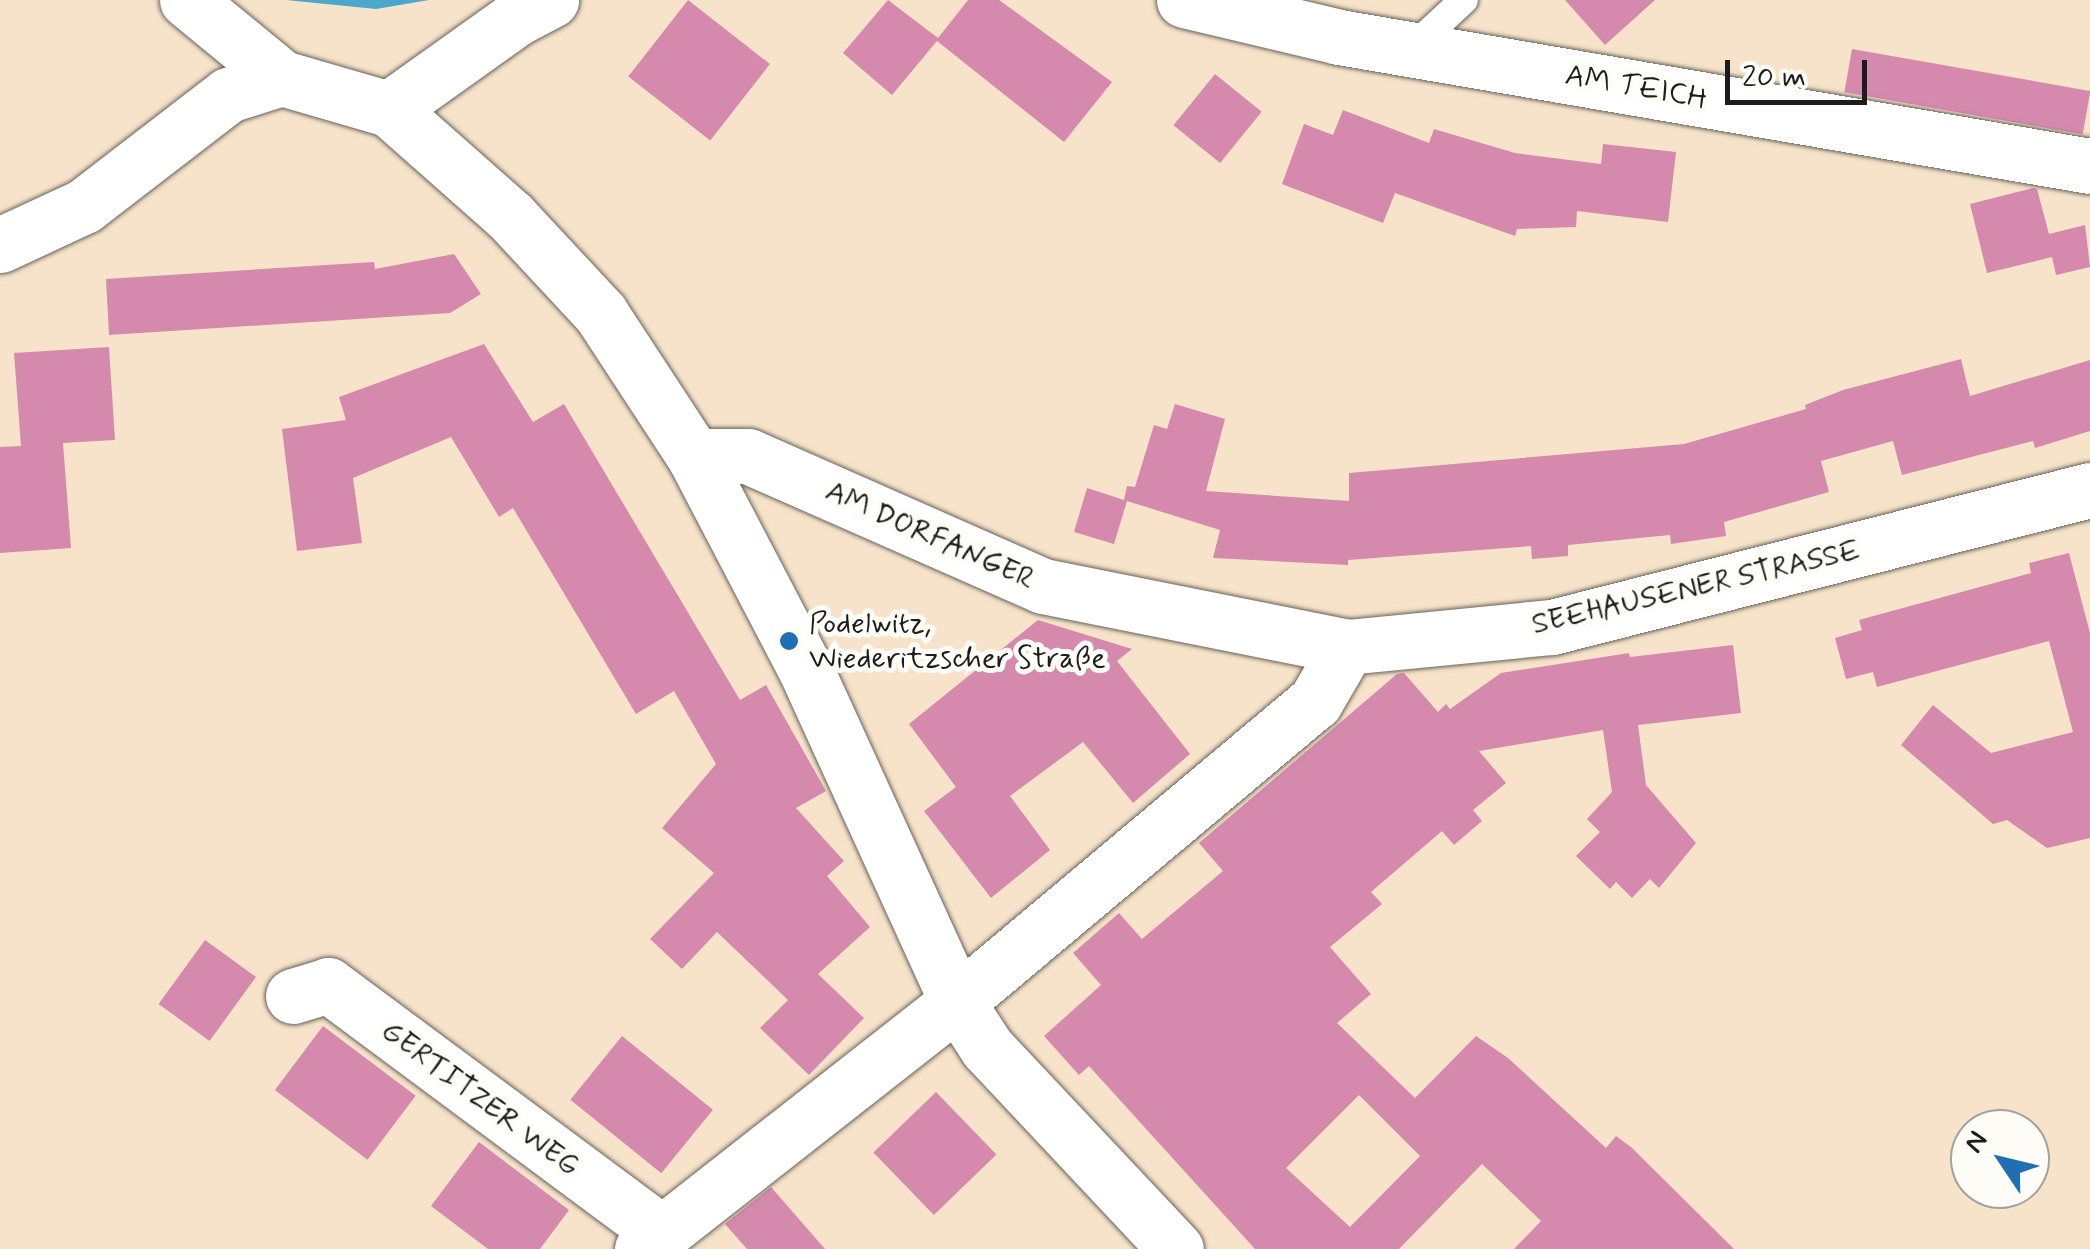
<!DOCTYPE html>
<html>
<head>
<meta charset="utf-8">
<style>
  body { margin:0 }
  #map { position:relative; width:2090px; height:1249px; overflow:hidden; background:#f6e3ca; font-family:Mynerve,sans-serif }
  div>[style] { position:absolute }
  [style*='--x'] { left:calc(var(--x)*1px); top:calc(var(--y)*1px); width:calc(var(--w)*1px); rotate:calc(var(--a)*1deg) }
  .water>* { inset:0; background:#4da7cb }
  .building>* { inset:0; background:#d58aad; transform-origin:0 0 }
  .roads { filter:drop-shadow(0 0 2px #686259) drop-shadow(0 0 2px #686259) }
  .lane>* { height:28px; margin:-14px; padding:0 14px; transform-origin:14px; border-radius:14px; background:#fff }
  .street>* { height:55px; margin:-27.5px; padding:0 27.5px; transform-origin:27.5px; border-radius:27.5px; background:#fff }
  .secondary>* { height:55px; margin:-27.5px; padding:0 27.5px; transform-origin:27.5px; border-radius:27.5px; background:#fff }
  .dots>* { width:28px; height:28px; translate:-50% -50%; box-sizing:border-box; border:5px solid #fdfcf7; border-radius:50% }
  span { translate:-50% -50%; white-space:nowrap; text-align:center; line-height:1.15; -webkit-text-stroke:10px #fdfcf7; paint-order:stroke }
  .street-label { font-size:30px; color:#1c1c1c }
  .poi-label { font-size:30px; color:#1c1c1c }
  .left { translate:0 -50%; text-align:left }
  .north { position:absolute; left:1950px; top:1109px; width:100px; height:100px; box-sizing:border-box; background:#fdfcf7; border:2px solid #a3a29f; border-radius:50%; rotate:305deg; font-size:28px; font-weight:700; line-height:40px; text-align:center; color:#1c1c1c }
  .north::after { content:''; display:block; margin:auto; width:35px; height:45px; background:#1f6fb2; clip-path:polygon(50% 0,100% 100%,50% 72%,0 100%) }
  .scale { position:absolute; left:1725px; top:60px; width:142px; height:45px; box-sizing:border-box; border:5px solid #1c1c1c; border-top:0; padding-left:12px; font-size:30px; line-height:35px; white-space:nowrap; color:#1c1c1c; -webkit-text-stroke:8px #fdfcf7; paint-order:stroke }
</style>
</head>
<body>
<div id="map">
  <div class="water">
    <div style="clip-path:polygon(286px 0,429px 0,376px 9px)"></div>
  </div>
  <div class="building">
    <div style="left:688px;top:0;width:104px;height:97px;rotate:38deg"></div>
    <div style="clip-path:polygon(888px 0,938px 38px,968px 0,999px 0,1112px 82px,1064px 142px,937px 41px,892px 95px,843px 53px)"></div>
    <div style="clip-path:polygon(1565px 0,1655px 0,1605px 45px)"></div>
    <div style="left:1852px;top:49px;width:242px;height:44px;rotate:10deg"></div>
    <div style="left:1215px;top:74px;width:60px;height:66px;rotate:39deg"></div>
    <div style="clip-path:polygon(1343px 110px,1429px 143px,1434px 129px,1515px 153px,1601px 164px,1603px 144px,1676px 152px,1668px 222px,1577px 211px,1576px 227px,1517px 229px,1515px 236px,1395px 193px,1383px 223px,1282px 184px,1304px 124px,1333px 135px)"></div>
    <div style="clip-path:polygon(2033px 188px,2037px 189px,2049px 234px,2085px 225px,2090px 267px,2056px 275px,2052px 257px,1987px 273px,1970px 204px)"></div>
    <div style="clip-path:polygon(454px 254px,481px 294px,450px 313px,109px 335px,106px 279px,374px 262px,375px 269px)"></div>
    <div style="clip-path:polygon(484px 344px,533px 422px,564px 404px,740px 700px,766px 685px,826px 791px,796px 808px,844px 861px,827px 876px,870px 927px,818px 974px,864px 1018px,809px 1075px,760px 1028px,788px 1000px,717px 932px,682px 969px,650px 939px,714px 873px,662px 828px,716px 764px,674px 691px,636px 714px,513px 508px,499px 517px,451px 437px,353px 478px,362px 543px,297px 551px,282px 429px,346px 420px,339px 397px)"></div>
    <div style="clip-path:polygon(109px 347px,115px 440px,63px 443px,71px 548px,0 553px,0 447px,21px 446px,14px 353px)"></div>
    <div style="clip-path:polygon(1961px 359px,1970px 396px,2090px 360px,2090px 431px,2035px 448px,2033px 441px,1902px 475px,1893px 441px,1821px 461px,1829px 492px,1724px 522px,1726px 536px,1671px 544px,1670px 535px,1568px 545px,1568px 556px,1532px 559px,1531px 546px,1348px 560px,1348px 565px,1213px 558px,1220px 530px,1127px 501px,1114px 544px,1074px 532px,1087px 488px,1124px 500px,1127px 486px,1135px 487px,1154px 425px,1167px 429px,1175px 404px,1225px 419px,1206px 491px,1349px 501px,1349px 473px,1684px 444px,1806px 409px,1805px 405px,1843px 390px)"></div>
    <div style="clip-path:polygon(2069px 553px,2090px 633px,2090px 838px,2047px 848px,2007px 820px,1993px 824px,1901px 745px,1933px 705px,1991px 753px,2073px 732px,2049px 641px,1877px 687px,1873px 672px,1846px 679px,1835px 638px,1862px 630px,1859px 620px,2031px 573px,2029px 563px)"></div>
    <div style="clip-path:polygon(1038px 620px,1132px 649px,1117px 661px,1190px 754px,1133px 803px,1083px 742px,1010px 796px,1050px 850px,991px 898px,924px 811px,956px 787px,909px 724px)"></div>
    <div style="clip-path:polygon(evenodd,1733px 645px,1741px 713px,1638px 725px,1646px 785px,1696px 843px,1659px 888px,1650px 879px,1632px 898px,1616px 882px,1610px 889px,1576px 856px,1600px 832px,1587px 819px,1612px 792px,1603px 730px,1479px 751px,1506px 783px,1473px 810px,1482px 821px,1454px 845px,1442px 831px,1371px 892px,1382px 904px,1330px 947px,1371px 994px,1337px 1023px,1415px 1098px,1476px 1036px,1508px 1058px,1606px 1148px,1616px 1136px,1631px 1147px,1734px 1249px,1514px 1249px,1541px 1221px,1482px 1164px,1399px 1249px,1255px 1249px,1089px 1066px,1079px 1075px,1044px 1036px,1101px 985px,1073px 953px,1119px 913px,1142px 939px,1223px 871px,1199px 843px,1397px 674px,1404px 673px,1438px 712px,1446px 704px,1450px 709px,1501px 673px,1629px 653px,1630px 657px,1733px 645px,1359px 1095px,1420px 1156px,1350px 1227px,1286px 1168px,1359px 1095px)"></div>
    <div style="left:205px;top:940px;width:63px;height:79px;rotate:36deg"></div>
    <div style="left:323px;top:1026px;width:116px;height:80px;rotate:37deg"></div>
    <div style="left:622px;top:1036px;width:117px;height:82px;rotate:39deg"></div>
    <div style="left:936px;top:1092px;width:87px;height:87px;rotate:46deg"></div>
    <div style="clip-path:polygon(479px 1142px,569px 1210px,540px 1249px,488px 1249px,431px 1206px)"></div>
    <div style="clip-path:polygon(771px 1187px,825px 1249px,747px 1249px,725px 1224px)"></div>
  </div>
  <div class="roads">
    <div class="lane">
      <div style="--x:1411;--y:49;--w:72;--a:-42.8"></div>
    </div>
    <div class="street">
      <div style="--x:187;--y:0;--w:123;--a:39.4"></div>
      <div style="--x:1184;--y:0;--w:159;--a:13.4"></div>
      <div style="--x:1339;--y:37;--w:762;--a:9.75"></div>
      <div style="--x:389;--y:109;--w:155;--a:-35.5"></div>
      <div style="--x:515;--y:19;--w:41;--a:-27.8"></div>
      <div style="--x:694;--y:456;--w:54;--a:0"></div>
      <div style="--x:748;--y:456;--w:322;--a:23.8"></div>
      <div style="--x:1043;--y:586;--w:310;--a:11.3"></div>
      <div style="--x:1347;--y:647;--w:206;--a:-5.6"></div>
      <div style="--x:1552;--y:627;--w:555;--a:-14.29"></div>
      <div style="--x:293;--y:996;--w:37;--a:-17"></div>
      <div style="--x:328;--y:985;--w:416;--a:36.6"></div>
      <div style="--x:642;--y:1249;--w:400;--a:-38.1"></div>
      <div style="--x:957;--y:1002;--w:467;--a:-40"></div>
      <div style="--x:1315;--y:702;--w:64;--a:-59.8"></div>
    </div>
    <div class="secondary">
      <div style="--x:0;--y:245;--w:93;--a:-24.9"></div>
      <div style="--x:84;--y:206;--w:182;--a:-37.6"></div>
      <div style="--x:228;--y:95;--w:57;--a:-17.5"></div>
      <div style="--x:282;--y:78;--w:111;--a:16.2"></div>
      <div style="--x:389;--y:109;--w:163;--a:41.5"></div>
      <div style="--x:511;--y:217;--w:132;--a:47.1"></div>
      <div style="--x:601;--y:314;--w:170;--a:56.8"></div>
      <div style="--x:694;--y:456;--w:239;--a:62.4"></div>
      <div style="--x:805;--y:668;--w:367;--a:65.5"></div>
      <div style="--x:957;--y:1002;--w:55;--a:56.9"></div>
      <div style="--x:987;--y:1048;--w:276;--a:46.8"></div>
    </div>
  </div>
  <div class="dots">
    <div style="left:789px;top:641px;background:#1f6fb2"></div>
  </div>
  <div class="street-label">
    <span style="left:1636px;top:88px;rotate:10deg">AM TEICH</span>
    <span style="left:930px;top:536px;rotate:24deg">AM DORFANGER</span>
    <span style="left:1696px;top:588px;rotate:-13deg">SEEHAUSENER STRASSE</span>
    <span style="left:480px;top:1099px;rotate:37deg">GERTITZER WEG</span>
  </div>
  <div class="poi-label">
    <span class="left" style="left:809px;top:641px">Podelwitz,<br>Wiederitzscher Straße</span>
  </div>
  <div class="north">N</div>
  <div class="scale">20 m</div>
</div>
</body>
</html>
